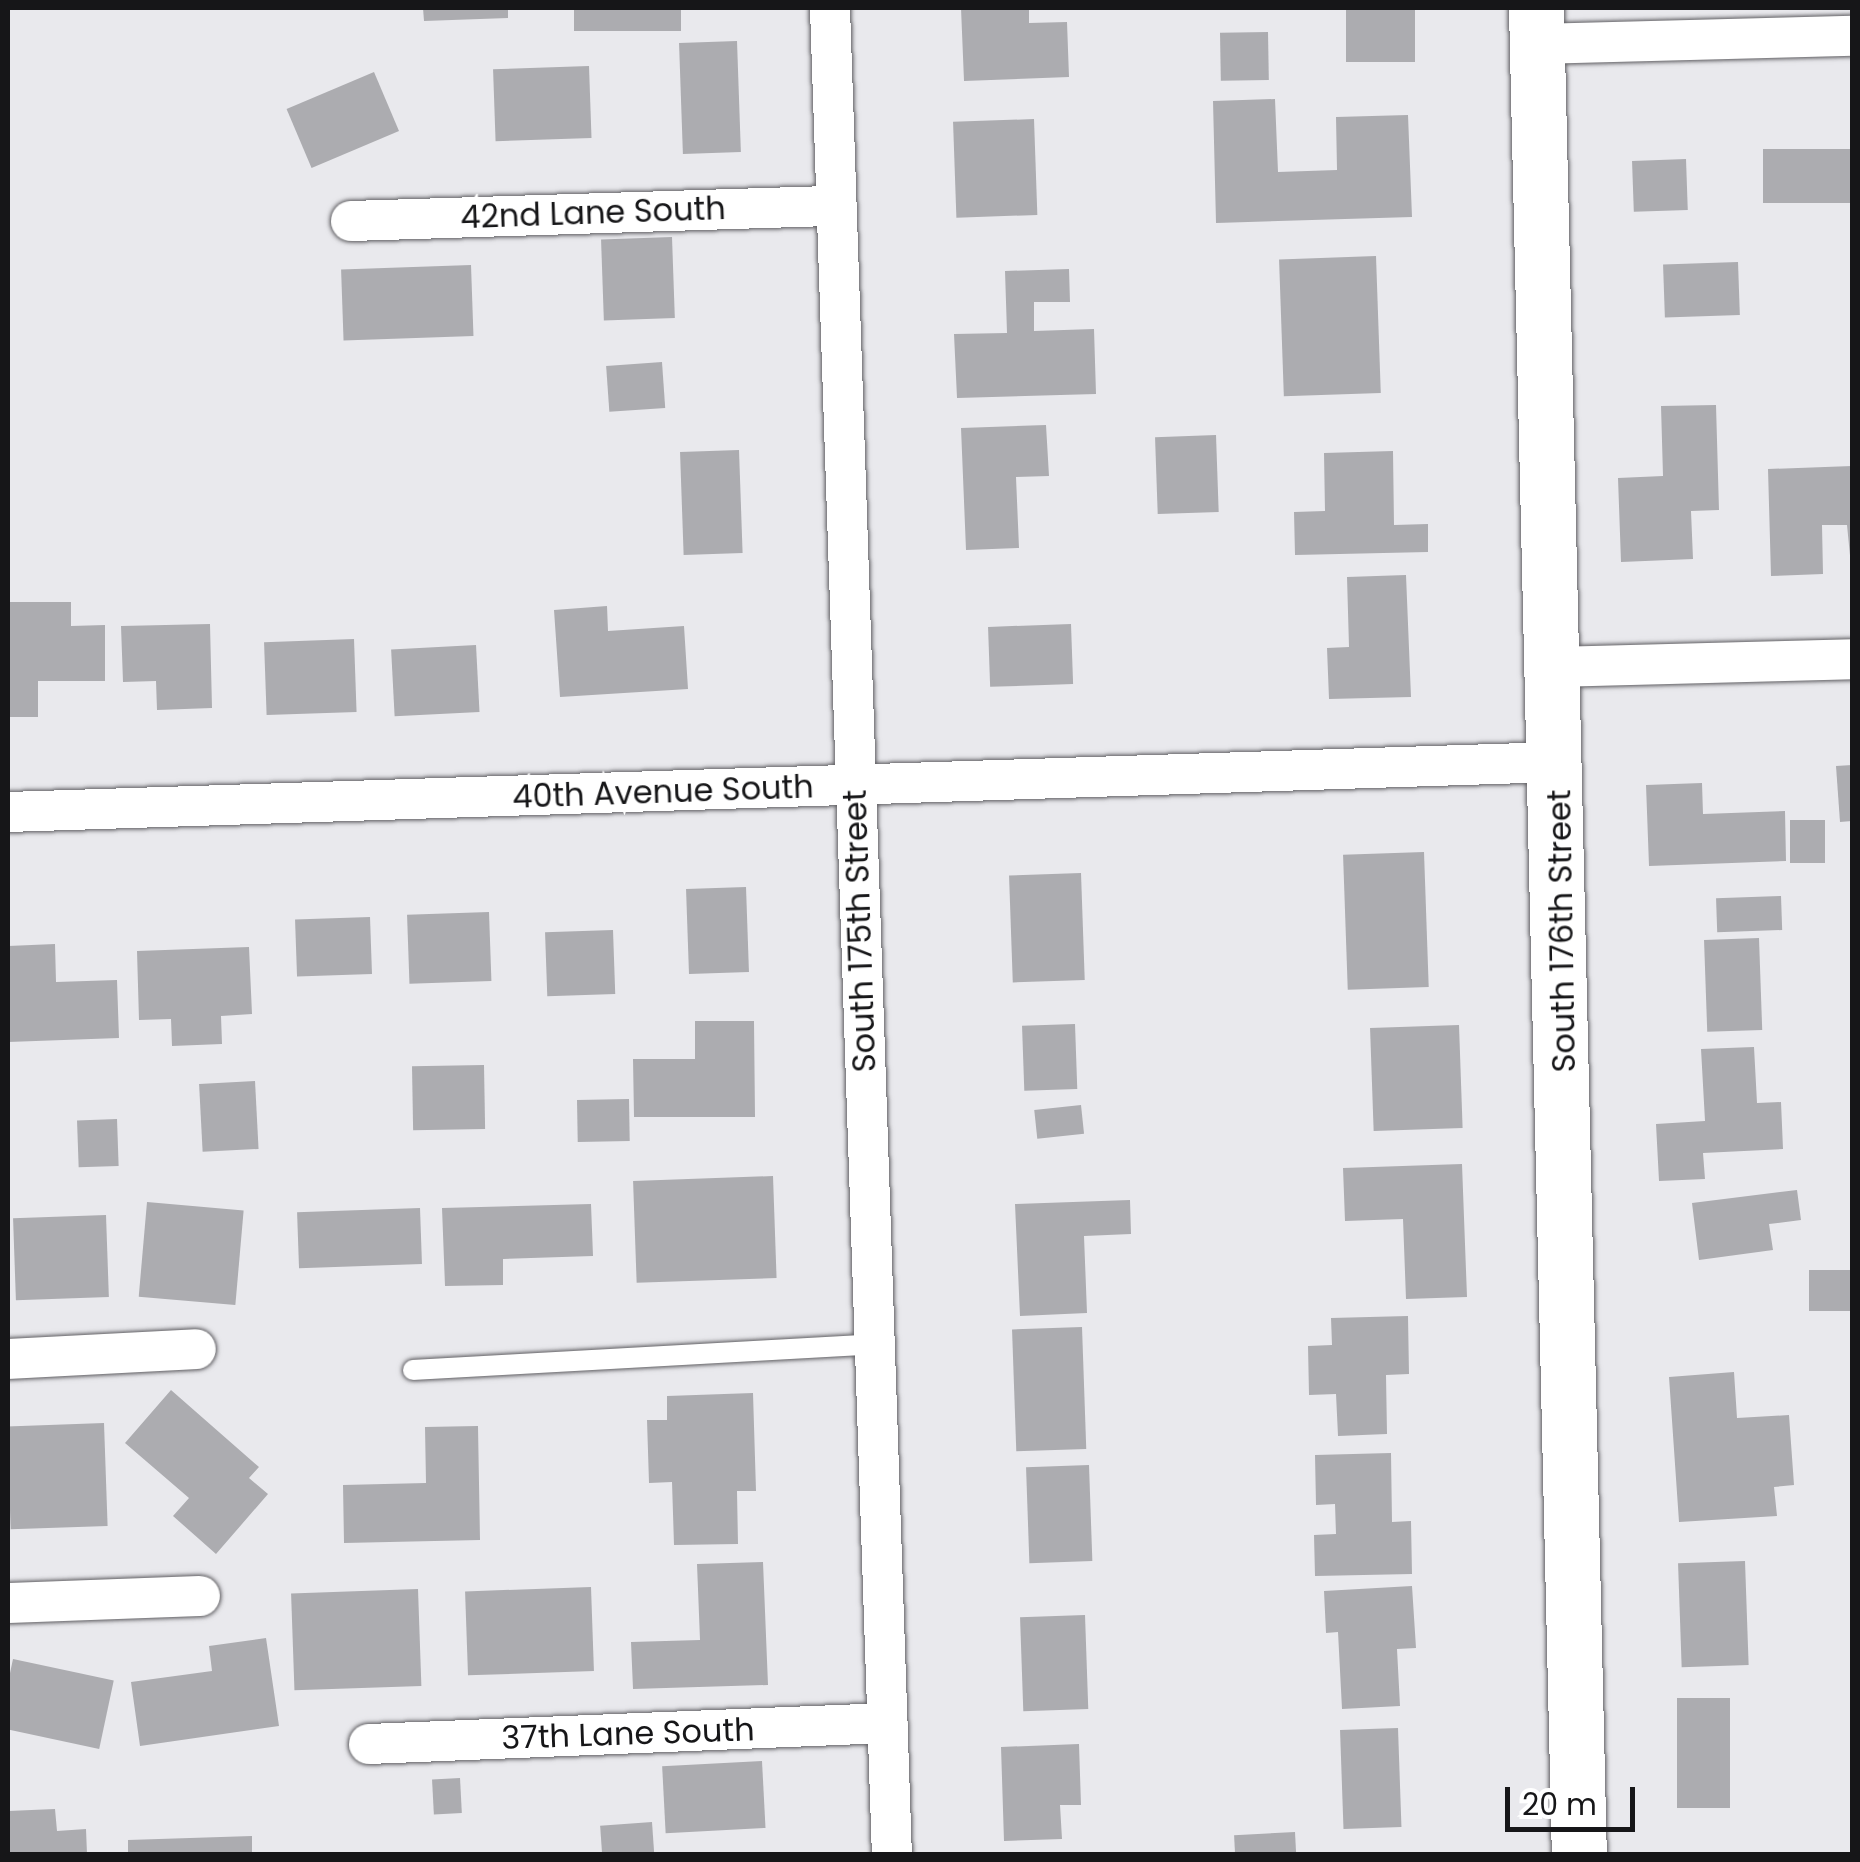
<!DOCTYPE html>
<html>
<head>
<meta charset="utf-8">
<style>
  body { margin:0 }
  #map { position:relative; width:1860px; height:1862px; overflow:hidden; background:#e9e9ed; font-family:Poppins,sans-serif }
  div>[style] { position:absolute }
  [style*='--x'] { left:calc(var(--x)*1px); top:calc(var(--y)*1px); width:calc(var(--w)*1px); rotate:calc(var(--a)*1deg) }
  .building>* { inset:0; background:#acacb0; transform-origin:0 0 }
  .roads { filter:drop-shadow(0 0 2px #616064) drop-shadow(0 0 2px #616064) }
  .lane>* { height:20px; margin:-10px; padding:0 10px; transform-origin:10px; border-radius:10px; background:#fff }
  .street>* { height:40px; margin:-20px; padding:0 20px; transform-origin:20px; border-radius:20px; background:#fff }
  .secondary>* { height:55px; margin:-27.5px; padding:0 27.5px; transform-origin:27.5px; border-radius:27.5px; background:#fff }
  span { translate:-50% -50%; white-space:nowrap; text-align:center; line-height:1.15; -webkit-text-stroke:10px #fff; paint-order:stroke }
  .street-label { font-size:32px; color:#161618 }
  .frame { position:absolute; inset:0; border:10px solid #161618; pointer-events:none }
  .scale { position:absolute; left:1505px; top:1787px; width:130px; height:45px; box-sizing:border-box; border:5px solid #161618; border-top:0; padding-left:12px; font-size:30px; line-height:35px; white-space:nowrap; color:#161618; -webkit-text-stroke:8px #fff; paint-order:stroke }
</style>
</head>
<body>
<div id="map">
  <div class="building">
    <div style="clip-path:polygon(423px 8px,508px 8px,508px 18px,424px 21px)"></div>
    <div style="left:574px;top:8px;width:107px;height:23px"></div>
    <div style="clip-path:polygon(961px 8px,1029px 8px,1029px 23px,1067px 22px,1069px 77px,964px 81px)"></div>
    <div style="left:1346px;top:8px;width:69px;height:54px"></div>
    <div style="left:1268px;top:32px;width:48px;height:48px;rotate:89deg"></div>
    <div style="left:737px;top:41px;width:111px;height:58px;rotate:88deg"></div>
    <div style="left:589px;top:66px;width:72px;height:96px;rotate:88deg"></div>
    <div style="left:374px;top:72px;width:64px;height:95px;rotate:67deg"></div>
    <div style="clip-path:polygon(1275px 99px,1278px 172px,1337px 170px,1336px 117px,1408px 115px,1412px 217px,1216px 223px,1213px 101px)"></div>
    <div style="left:1034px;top:119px;width:96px;height:81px;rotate:88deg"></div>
    <div style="left:1852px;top:149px;width:54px;height:89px;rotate:90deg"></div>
    <div style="left:1686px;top:159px;width:51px;height:54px;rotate:88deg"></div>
    <div style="left:672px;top:237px;width:81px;height:71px;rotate:88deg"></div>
    <div style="left:1376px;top:256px;width:137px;height:97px;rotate:88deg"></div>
    <div style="left:1738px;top:262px;width:53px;height:75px;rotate:88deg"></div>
    <div style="left:471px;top:265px;width:71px;height:130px;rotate:88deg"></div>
    <div style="clip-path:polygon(1069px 269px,1070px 302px,1034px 302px,1034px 331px,1094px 329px,1096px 394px,957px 398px,954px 334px,1007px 333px,1005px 271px)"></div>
    <div style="left:662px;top:362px;width:46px;height:56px;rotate:86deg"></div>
    <div style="clip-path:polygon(1716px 405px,1719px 510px,1691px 511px,1693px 559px,1621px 562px,1618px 478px,1663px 476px,1661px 406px)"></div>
    <div style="clip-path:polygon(1046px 425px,1049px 476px,1016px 477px,1019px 548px,966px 550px,961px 428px)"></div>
    <div style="left:1216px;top:435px;width:77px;height:61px;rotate:88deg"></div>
    <div style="left:739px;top:450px;width:103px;height:59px;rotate:88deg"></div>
    <div style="clip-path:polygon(1393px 451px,1394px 525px,1428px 524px,1428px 552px,1295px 555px,1294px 512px,1325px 511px,1324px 453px)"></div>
    <div style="clip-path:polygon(1852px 466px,1852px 576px,1847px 525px,1822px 525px,1823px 574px,1771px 576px,1768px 469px)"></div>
    <div style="clip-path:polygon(1406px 575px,1411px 697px,1329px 699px,1327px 648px,1349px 647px,1347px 577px)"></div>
    <div style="clip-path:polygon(8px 602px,71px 602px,71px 626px,105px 625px,105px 681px,38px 681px,38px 717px,8px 717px)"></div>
    <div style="clip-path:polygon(607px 606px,608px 631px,684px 626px,688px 689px,560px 697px,554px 610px)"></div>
    <div style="clip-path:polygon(210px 624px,212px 708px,157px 710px,156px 681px,123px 682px,121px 626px)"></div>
    <div style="left:1071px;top:624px;width:60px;height:83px;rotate:88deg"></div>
    <div style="left:354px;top:639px;width:73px;height:90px;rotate:88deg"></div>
    <div style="left:476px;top:645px;width:67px;height:85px;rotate:87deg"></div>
    <div style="clip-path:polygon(1852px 765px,1852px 821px,1840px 822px,1836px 766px)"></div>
    <div style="clip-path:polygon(1702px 783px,1703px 814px,1785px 811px,1786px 861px,1649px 866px,1646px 785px)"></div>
    <div style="left:1790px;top:820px;width:35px;height:43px"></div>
    <div style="left:1424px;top:852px;width:135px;height:81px;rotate:88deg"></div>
    <div style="left:1081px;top:873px;width:107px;height:72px;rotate:88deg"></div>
    <div style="left:746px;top:887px;width:85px;height:60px;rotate:88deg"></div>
    <div style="left:1781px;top:896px;width:34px;height:65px;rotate:88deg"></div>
    <div style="left:489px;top:912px;width:69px;height:82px;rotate:88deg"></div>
    <div style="left:370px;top:917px;width:57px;height:75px;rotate:88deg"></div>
    <div style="left:613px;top:930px;width:64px;height:68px;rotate:88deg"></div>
    <div style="left:1759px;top:938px;width:92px;height:55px;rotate:88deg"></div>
    <div style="clip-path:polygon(55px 944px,56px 982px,117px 980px,119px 1038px,8px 1042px,8px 946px)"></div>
    <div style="clip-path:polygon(249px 947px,252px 1014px,221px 1016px,222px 1044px,172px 1046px,171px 1019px,139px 1020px,137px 951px)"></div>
    <div style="clip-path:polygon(695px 1021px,754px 1021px,755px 1117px,634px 1117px,633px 1059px,695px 1059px)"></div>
    <div style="left:1075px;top:1024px;width:65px;height:53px;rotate:88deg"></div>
    <div style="left:1459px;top:1025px;width:103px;height:89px;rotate:88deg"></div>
    <div style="clip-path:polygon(1754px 1047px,1757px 1103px,1781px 1102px,1783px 1149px,1703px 1153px,1705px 1179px,1659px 1181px,1656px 1124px,1705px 1121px,1701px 1049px)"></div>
    <div style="left:484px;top:1065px;width:64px;height:72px;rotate:89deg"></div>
    <div style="left:255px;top:1081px;width:68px;height:56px;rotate:87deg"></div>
    <div style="left:629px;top:1099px;width:42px;height:52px;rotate:89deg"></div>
    <div style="left:1081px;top:1105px;width:29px;height:47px;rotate:84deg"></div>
    <div style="left:117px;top:1119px;width:47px;height:40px;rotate:88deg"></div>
    <div style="clip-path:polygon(1462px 1164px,1467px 1297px,1406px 1299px,1403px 1219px,1345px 1221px,1343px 1168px)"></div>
    <div style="left:773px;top:1176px;width:102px;height:140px;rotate:88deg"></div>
    <div style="clip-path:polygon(1797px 1190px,1801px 1220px,1769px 1224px,1773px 1250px,1699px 1260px,1692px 1203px)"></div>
    <div style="clip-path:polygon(1130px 1200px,1131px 1234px,1084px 1236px,1087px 1313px,1020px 1316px,1015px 1204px)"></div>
    <div style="left:147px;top:1202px;width:97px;height:95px;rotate:5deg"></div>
    <div style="clip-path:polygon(591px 1204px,593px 1256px,503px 1259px,503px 1285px,445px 1286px,442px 1208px)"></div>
    <div style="left:420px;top:1208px;width:56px;height:123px;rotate:88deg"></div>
    <div style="left:106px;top:1215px;width:82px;height:93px;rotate:88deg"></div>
    <div style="left:1852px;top:1270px;width:41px;height:43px;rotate:90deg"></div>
    <div style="clip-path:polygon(1408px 1316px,1409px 1374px,1386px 1375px,1387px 1434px,1338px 1436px,1336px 1394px,1309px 1395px,1308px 1346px,1332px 1345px,1331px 1318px)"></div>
    <div style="left:1082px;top:1327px;width:122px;height:70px;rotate:88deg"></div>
    <div style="clip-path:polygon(1734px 1372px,1737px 1418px,1789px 1415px,1794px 1485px,1774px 1487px,1777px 1516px,1679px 1522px,1669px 1377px)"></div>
    <div style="clip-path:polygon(171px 1390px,259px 1467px,249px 1478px,268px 1494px,216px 1554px,173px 1516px,189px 1498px,125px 1443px)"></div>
    <div style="clip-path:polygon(753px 1393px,756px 1491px,737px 1491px,738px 1544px,674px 1545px,672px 1482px,649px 1483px,647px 1420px,667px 1420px,667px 1396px)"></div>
    <div style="left:104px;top:1423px;width:103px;height:97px;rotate:88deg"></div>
    <div style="clip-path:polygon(478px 1426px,480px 1540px,344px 1543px,343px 1485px,426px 1483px,425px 1427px)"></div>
    <div style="clip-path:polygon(1391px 1453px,1392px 1522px,1411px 1521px,1412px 1574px,1315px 1576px,1314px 1535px,1336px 1534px,1335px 1504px,1316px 1505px,1315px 1455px)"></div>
    <div style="left:1089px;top:1465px;width:96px;height:63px;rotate:88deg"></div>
    <div style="left:1745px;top:1561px;width:104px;height:67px;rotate:88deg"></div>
    <div style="clip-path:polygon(763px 1562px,768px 1685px,633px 1689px,631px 1642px,700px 1640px,697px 1564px)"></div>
    <div style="clip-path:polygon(1412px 1586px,1416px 1648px,1397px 1649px,1400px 1706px,1342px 1709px,1338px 1632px,1326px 1633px,1324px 1591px)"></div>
    <div style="left:591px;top:1587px;width:84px;height:126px;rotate:88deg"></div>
    <div style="left:418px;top:1589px;width:97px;height:127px;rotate:88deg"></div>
    <div style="left:1085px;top:1615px;width:94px;height:65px;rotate:88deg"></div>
    <div style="clip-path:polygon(266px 1638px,279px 1726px,140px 1746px,131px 1682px,212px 1671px,209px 1646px)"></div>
    <div style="left:13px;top:1659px;width:103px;height:70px;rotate:12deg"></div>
    <div style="left:1677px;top:1698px;width:53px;height:110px"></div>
    <div style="left:1398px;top:1728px;width:99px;height:58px;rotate:88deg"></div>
    <div style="clip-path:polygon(1079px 1744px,1081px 1805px,1060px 1805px,1062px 1839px,1004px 1841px,1001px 1747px)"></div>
    <div style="left:762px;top:1761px;width:67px;height:100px;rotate:87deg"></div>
    <div style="left:460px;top:1778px;width:35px;height:28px;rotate:87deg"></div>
    <div style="clip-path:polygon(55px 1809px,57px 1831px,86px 1829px,87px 1854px,8px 1854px,8px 1811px)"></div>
    <div style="left:652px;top:1822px;width:32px;height:52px;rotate:86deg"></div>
    <div style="left:1295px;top:1832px;width:21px;height:61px;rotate:87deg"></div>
    <div style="clip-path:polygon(252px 1836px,252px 1854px,128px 1854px,128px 1840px)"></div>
  </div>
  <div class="roads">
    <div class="lane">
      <div style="--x:413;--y:1370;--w:462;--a:-3.2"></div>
    </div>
    <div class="street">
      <div style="--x:830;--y:8;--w:1847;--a:88.08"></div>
      <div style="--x:1537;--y:44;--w:315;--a:-1.5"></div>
      <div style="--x:351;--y:221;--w:485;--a:-1.8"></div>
      <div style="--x:1554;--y:667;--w:298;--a:-1.5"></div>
      <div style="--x:8;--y:812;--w:1552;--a:-1.85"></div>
      <div style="--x:8;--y:1359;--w:188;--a:-3"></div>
      <div style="--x:8;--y:1603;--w:192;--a:-2.1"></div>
      <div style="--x:369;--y:1744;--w:519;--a:-2.32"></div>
    </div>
    <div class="secondary">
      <div style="--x:1536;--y:8;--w:1847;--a:88.67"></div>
    </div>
  </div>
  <div class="street-label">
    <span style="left:593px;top:213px;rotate:-2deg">42nd Lane South</span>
    <span style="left:663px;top:792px;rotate:-2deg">40th Avenue South</span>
    <span style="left:860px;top:931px;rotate:-92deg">South 175th Street</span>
    <span style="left:1562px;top:931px;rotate:-91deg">South 176th Street</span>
    <span style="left:628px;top:1734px;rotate:-2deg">37th Lane South</span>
  </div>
  <div class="frame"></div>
  <div class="scale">20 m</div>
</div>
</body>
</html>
